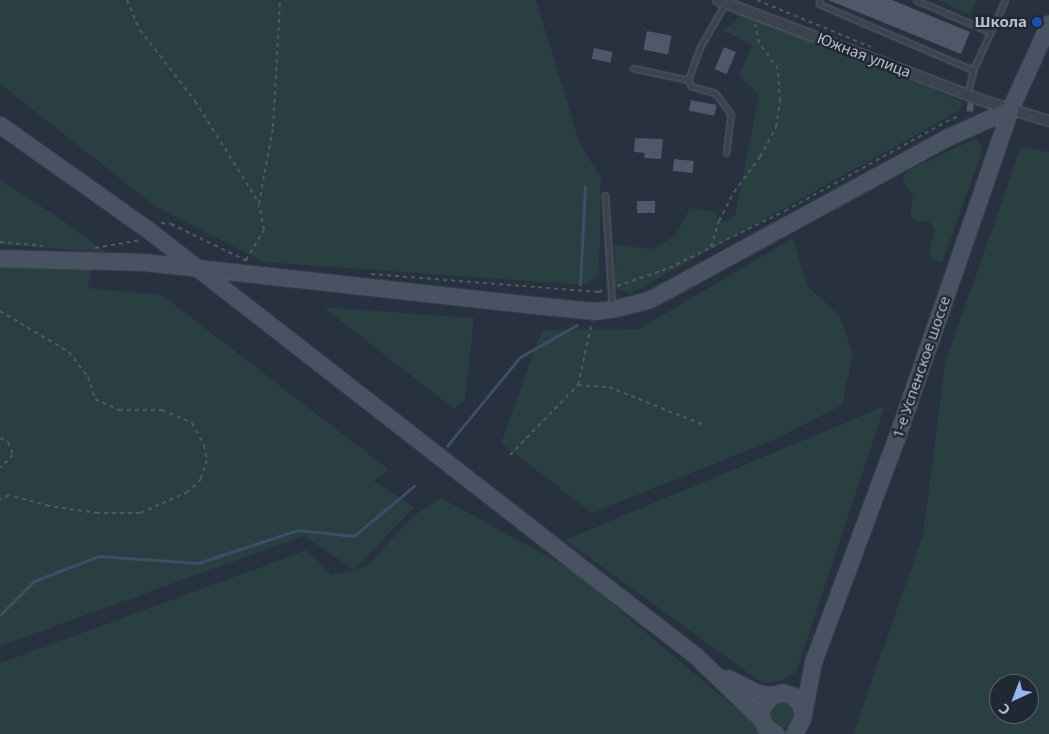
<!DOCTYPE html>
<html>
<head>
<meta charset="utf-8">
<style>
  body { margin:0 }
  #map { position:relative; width:1049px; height:734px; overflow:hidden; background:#27313f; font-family:"Noto Sans",sans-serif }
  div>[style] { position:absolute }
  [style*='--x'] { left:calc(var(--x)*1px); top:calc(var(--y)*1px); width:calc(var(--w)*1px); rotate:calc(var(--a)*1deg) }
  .green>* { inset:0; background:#2a3f41 }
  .round { border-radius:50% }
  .stream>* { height:2.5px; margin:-1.25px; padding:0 1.25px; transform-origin:1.25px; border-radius:1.25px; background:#3e4e67 }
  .building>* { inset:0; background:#4e5868; transform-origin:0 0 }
  .path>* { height:2px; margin-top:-1px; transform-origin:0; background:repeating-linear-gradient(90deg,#495c5f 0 4px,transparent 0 8px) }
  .roads { filter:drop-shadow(0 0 1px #59616d) drop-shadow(0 0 1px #59616d) }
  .lane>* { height:5px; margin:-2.5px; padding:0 2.5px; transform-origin:2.5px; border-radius:2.5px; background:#3b434f }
  .street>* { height:10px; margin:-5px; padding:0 5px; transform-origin:5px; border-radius:5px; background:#3b434f }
  .secondary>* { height:15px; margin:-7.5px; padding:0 7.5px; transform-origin:7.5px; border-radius:7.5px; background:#495262 }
  .dots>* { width:14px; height:14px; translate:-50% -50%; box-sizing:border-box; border:2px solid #202834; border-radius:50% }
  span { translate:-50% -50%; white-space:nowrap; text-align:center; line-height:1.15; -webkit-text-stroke:4.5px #202834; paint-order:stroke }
  .poi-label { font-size:15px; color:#b8beca; font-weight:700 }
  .right { translate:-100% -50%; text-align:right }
  .street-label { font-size:15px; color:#b8beca }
  .north { position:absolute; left:989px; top:674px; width:50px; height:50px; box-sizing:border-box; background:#202834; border:1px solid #5d6470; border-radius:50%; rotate:223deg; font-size:14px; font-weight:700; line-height:20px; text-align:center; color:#b8beca }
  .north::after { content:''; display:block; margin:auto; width:18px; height:22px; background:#94b6f2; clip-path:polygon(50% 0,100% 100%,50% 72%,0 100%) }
</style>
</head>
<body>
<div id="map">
  <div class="green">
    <div style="clip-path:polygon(0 0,536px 0,580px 144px,601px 178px,599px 275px,585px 285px,264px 262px,155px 206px,0 84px)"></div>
    <div style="clip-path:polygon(937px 0,976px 0,971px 15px)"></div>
    <div style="clip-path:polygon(741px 10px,963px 102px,959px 111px,630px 294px,615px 288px,614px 245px,653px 249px,676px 235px,690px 208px,713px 211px,720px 222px,728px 221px,735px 215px,759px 95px,739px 76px,752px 45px,723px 30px,736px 21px)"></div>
    <div style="clip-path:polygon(976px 138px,982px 148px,978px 162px,942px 263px,932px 260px,929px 251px,935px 229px,929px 221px,919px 222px,910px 216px,913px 195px,902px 179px,907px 171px)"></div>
    <div style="clip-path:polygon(evenodd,1021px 147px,1049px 152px,1049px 734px,853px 734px,923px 535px,945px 363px,1021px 147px,999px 684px,1029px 684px,1029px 714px,999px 714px,999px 684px)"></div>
    <div style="clip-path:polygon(0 180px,58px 217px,106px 252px,0 245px)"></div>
    <div style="clip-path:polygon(793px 238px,807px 286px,839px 315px,853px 354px,842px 405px,778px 438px,592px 513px,501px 443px,542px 330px,639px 329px)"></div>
    <div style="clip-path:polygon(0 265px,92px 268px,88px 288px,162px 295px,388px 469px,374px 481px,414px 507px,355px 569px,366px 567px,413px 516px,441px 498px,571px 569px,747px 718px,761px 734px,0 734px,0 663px,307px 550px,331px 575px,354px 570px,304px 536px,0 646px)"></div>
    <div style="clip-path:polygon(323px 307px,474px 318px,465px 399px,454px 409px)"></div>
    <div style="clip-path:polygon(885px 406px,796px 672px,783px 680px,762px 683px,565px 540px)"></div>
    <div class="round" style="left:768px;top:700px;width:28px;height:28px"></div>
  </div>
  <div class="stream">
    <div style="--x:580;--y:285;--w:98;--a:-87.1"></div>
    <div style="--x:447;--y:446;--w:115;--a:-50.6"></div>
    <div style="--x:520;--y:357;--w:65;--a:-29.3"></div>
    <div style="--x:0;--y:615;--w:48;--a:-45"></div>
    <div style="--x:34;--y:581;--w:70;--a:-21"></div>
    <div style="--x:99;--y:556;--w:99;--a:4"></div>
    <div style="--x:198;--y:563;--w:105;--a:-18.3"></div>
    <div style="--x:298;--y:530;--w:56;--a:6.1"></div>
    <div style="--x:354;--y:536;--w:78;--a:-39.8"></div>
  </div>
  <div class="building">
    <div style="clip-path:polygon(828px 0,892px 0,970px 32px,961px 54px)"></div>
    <div style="left:647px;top:31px;width:25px;height:19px;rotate:11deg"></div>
    <div style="left:724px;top:47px;width:13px;height:24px;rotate:23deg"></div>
    <div style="left:594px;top:48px;width:19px;height:11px;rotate:12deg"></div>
    <div style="left:691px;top:100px;width:26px;height:11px;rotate:11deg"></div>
    <div style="clip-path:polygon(968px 102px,974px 105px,973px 112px,966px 111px)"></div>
    <div style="clip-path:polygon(635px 138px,663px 139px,661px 159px,644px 158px,645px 153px,634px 152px)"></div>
    <div style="left:674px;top:159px;width:20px;height:12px;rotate:6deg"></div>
    <div style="left:637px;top:201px;width:18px;height:12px"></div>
  </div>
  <div class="path">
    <div style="--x:127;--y:0;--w:33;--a:67"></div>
    <div style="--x:140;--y:30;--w:90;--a:52.2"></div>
    <div style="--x:195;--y:101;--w:120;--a:57.9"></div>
    <div style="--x:757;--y:0;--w:123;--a:22.4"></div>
    <div style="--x:161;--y:223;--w:10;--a:6"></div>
    <div style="--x:171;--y:224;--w:85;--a:26"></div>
    <div style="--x:0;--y:242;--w:43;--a:5.3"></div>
    <div style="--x:711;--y:247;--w:27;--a:-73"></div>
    <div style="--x:719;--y:221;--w:33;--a:-63"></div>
    <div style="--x:734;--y:192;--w:44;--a:-53.4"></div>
    <div style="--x:760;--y:157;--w:34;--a:-62"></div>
    <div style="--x:776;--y:127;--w:26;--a:-81"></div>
    <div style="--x:780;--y:101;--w:32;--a:-94"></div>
    <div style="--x:778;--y:69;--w:32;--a:-126"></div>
    <div style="--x:759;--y:43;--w:19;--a:-102"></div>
    <div style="--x:95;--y:248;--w:46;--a:-10.1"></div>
    <div style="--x:246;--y:260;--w:35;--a:-59"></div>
    <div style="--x:264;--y:230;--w:26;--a:-101"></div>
    <div style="--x:259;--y:204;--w:78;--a:-79.7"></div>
    <div style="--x:273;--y:127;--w:127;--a:-86.8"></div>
    <div style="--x:371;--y:274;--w:228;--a:4.5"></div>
    <div style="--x:598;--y:292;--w:7;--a:-16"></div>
    <div style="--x:617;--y:286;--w:55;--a:-19.1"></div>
    <div style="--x:669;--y:268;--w:129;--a:-26.2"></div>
    <div style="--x:785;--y:211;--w:192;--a:-29"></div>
    <div style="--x:953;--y:118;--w:8;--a:-7"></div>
    <div style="--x:0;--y:311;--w:80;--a:30.7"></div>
    <div style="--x:69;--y:352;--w:31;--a:53"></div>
    <div style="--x:88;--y:377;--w:23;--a:72"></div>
    <div style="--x:95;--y:399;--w:26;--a:25"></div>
    <div style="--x:119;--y:410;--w:43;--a:0"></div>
    <div style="--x:162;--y:410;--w:33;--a:23"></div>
    <div style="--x:192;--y:423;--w:25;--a:61"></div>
    <div style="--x:204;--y:445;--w:15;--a:79"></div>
    <div style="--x:207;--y:460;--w:20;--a:108"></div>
    <div style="--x:201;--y:479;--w:18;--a:135"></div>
    <div style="--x:188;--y:492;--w:52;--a:156.4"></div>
    <div style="--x:140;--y:513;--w:42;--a:180"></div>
    <div style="--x:98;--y:513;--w:49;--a:-171.9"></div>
    <div style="--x:49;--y:506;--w:41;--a:-164.6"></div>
    <div style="--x:9;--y:495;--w:10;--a:156"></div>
    <div style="--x:578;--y:385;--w:31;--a:4"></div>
    <div style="--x:609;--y:387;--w:105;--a:21.9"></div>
    <div style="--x:0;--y:438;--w:9;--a:27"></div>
    <div style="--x:8;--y:442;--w:14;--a:69"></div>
    <div style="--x:13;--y:455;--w:18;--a:135"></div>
    <div style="--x:510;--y:455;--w:98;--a:-45.8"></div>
    <div style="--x:578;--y:385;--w:65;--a:-77.5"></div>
  </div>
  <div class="roads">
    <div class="lane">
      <div style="--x:820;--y:0;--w:4;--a:104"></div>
      <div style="--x:819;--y:4;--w:168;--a:23.2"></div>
      <div style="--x:916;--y:0;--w:81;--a:23.4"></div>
      <div style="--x:633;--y:68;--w:56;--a:12.3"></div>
      <div style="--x:969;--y:88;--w:18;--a:-77"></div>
      <div style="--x:973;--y:70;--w:77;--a:-65.4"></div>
      <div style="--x:726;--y:153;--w:39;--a:-83"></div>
      <div style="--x:731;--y:114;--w:26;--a:-127"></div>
      <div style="--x:715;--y:93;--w:25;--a:-164"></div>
      <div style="--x:691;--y:86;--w:7;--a:-117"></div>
      <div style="--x:688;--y:80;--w:35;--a:-70"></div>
      <div style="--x:700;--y:47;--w:52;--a:-60"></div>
      <div style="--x:605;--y:195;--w:111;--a:86.4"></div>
    </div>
    <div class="street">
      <div style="--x:718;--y:0;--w:281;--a:20.8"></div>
      <div style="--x:981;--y:100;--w:71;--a:17.2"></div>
    </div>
    <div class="secondary">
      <div style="--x:0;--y:125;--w:185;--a:35.3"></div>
      <div style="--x:151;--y:232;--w:596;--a:37.91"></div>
      <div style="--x:621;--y:598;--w:95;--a:37.7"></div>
      <div style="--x:696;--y:656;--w:91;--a:44.1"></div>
      <div style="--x:0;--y:258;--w:144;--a:1.6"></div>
      <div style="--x:144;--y:262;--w:382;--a:6.3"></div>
      <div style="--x:524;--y:304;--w:71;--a:5.6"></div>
      <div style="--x:595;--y:311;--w:17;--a:-7"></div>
      <div style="--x:612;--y:309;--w:37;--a:-14"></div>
      <div style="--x:648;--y:300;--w:21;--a:-28"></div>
      <div style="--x:667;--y:290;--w:320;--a:-28.6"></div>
      <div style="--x:948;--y:137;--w:68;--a:-24.3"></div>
      <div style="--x:728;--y:678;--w:34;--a:27"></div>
      <div style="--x:758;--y:693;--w:13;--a:9"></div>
      <div style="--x:776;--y:734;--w:12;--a:-149"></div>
      <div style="--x:766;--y:728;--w:10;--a:-119"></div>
      <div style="--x:761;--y:719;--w:11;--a:-90"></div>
      <div style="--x:761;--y:708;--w:16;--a:-52"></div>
      <div style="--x:771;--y:695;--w:11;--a:-15"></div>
      <div style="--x:782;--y:692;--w:10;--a:17"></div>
      <div style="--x:792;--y:695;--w:11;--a:45"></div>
      <div style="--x:800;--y:703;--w:11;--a:75"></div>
      <div style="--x:794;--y:734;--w:17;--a:-62"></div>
      <div style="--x:802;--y:719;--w:58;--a:-79.1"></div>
      <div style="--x:813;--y:662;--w:238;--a:-69.6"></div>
      <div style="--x:896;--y:439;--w:349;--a:-70.9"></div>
      <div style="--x:1010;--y:109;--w:94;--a:-65.6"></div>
    </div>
  </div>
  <div class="dots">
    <div style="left:1037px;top:22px;background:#1a4fb4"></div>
  </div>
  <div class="poi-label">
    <span class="right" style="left:1027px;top:22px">Школа</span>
  </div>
  <div class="street-label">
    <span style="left:864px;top:55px;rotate:21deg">Южная улица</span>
    <span style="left:921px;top:367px;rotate:-71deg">1-е Успенское шоссе</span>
  </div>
  <div class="north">С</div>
</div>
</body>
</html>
